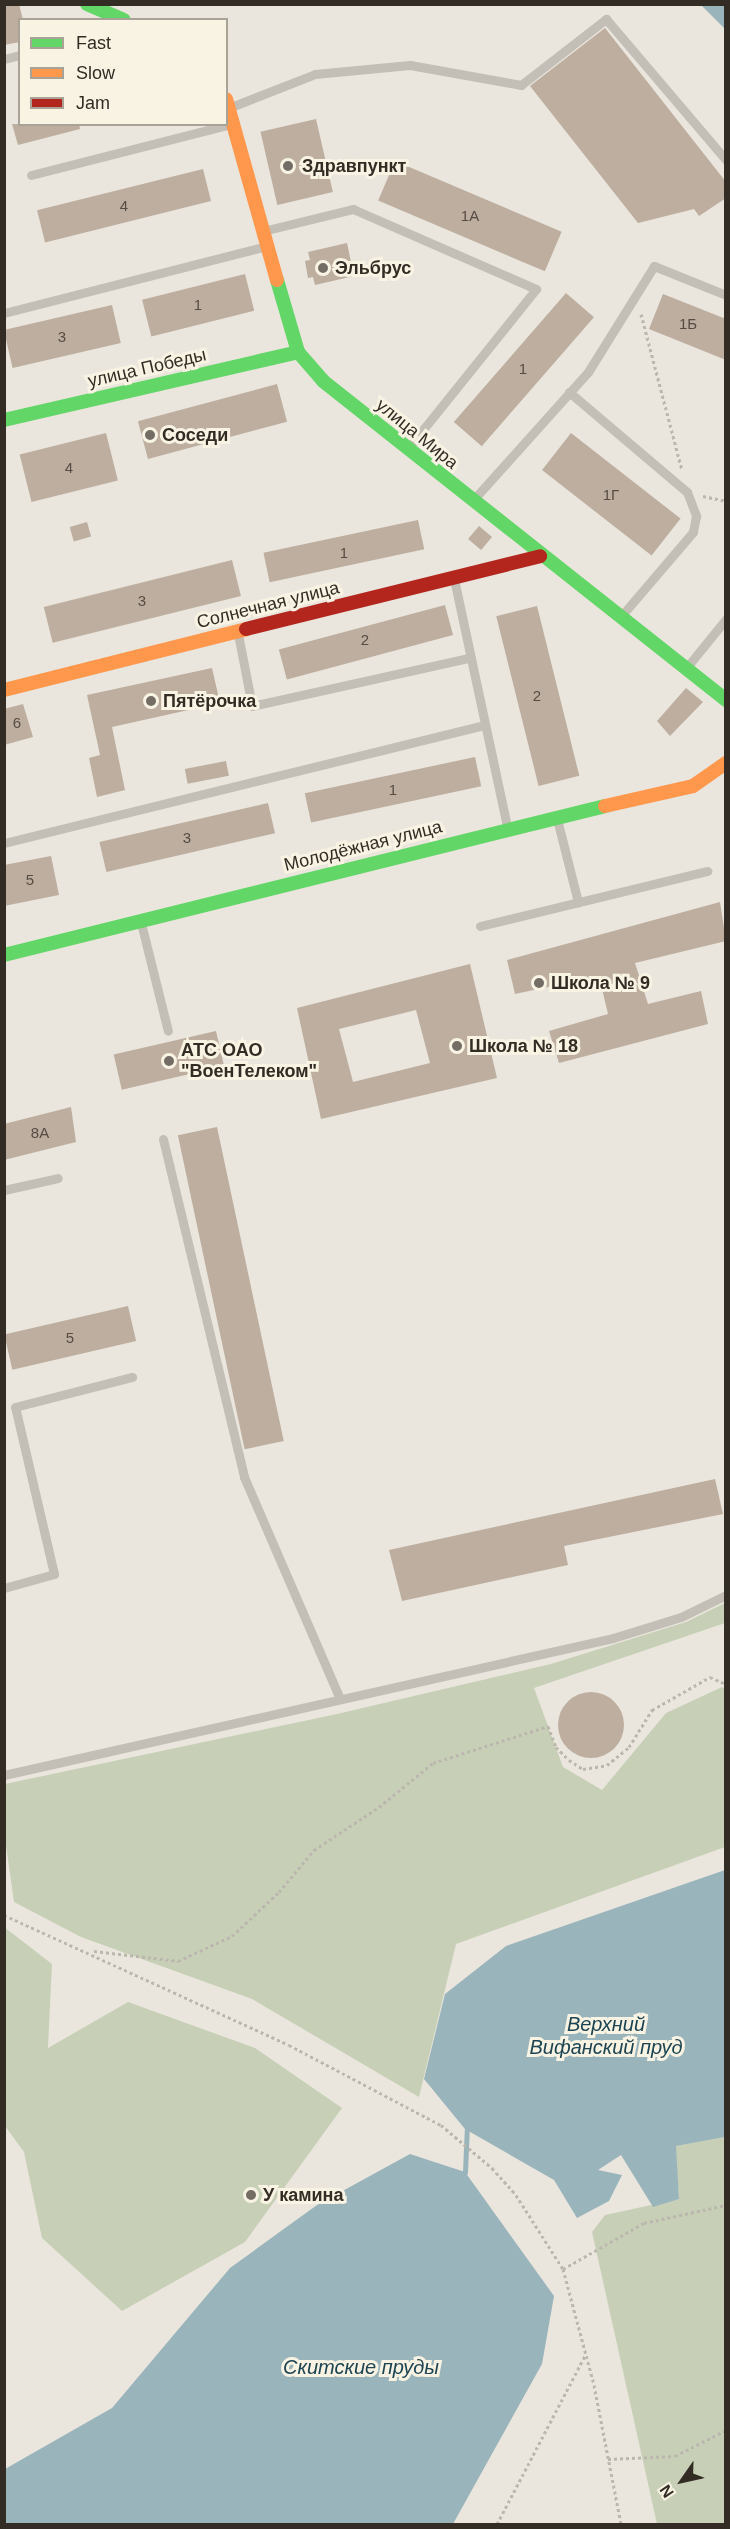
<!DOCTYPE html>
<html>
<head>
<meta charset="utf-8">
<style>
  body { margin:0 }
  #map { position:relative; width:730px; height:2529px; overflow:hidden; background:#eae6dd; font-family:Arial,sans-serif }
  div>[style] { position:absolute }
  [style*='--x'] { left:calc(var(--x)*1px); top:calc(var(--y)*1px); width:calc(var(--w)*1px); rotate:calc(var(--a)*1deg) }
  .green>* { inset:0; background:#c7d0b7 }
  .water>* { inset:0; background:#9ab4bb }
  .stream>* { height:5px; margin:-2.5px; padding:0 2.5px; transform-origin:2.5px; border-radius:2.5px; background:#9ab4bb }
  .building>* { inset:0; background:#bdae9f; transform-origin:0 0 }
  .round { border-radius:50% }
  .path>* { height:3px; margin-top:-1.5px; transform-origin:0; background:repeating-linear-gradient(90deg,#bbb7af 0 3px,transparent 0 6px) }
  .lane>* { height:9px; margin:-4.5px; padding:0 4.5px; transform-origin:4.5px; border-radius:4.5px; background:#c3beb6 }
  .fast>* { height:14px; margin:-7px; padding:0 7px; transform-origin:7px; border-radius:7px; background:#63d668 }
  .slow>* { height:14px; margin:-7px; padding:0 7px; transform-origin:7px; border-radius:7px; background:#ff974d }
  .jam>* { height:14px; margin:-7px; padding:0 7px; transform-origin:7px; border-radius:7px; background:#b3261e }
  .dots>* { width:16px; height:16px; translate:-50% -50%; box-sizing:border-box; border:3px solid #f8f3e3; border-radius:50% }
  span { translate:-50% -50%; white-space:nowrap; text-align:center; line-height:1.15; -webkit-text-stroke:6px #f8f3e3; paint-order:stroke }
  .number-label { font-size:15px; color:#564c44 }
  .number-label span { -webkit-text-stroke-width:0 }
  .poi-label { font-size:18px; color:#332c25; font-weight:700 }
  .left { translate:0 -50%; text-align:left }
  .street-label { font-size:18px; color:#332c25 }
  .water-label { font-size:20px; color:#1d4452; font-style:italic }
  .frame { position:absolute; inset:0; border:6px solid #332c25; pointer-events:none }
  .legend { position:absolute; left:18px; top:18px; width:210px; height:108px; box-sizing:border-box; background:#f8f3e3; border:2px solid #a9a397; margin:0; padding:8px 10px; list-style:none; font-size:18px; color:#332c25 }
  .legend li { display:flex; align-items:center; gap:12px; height:30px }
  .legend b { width:30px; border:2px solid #a9a397 }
  .north { position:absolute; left:652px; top:2451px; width:60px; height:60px; -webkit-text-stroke:4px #f8f3e3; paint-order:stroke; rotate:236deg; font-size:16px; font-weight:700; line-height:24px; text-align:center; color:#332c25 }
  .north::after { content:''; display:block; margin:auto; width:21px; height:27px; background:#332c25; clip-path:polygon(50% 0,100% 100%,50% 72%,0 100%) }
</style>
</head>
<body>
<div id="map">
  <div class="green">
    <div style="clip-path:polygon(725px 1603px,725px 1623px,534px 1688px,563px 1767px,602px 1790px,666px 1713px,722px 1687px,726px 1690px,725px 1847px,456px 1944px,419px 2097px,252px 1999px,81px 1937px,14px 1902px,5px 1838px,5px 1784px,337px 1714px,551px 1664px,686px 1622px)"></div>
    <div style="clip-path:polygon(4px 1927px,52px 1964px,48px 2048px,128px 2002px,255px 2048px,342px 2108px,245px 2242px,122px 2311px,42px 2238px,24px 2152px,5px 2126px)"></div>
    <div style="clip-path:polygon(725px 2137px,725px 2524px,657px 2524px,592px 2232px,605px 2215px,679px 2199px,675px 2146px)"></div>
  </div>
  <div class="water">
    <div style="clip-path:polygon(701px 5px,725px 5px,725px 29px)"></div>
    <div style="clip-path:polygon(725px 1870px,725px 2137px,676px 2146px,679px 2199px,653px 2207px,621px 2155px,598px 2170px,622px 2175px,609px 2201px,577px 2218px,554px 2180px,465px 2129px,424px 2079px,445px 1994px,506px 1946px)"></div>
    <div style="clip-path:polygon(410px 2154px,465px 2172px,554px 2296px,542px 2364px,453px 2524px,5px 2524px,5px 2469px,112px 2408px,230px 2268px,317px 2205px)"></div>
  </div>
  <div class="stream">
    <div style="--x:461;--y:2177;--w:6;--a:-51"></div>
    <div style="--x:465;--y:2172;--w:47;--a:-87.6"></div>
  </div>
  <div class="building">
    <div style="clip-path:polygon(4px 4px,19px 4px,23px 20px,20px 20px,20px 42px,4px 45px)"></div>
    <div style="clip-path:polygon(605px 28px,726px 182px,726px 198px,699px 216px,694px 209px,638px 223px,530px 86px)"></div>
    <div style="left:316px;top:119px;width:75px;height:57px;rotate:77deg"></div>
    <div style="clip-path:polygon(12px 124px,79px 124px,80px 129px,18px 145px)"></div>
    <div style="left:395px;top:161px;width:181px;height:43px;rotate:23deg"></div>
    <div style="left:203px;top:169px;width:33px;height:171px;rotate:76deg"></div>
    <div style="clip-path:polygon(347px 243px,354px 276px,315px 285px,313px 277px,308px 278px,305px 261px,310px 260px,308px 252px)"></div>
    <div style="left:245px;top:274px;width:38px;height:106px;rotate:76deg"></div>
    <div style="left:566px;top:293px;width:37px;height:171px;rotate:41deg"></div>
    <div style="clip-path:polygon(663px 294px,726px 319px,726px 360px,649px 329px)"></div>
    <div style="left:112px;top:305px;width:39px;height:111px;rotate:77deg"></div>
    <div style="left:277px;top:384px;width:39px;height:144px;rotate:75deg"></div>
    <div style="left:106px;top:433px;width:49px;height:89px;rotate:76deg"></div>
    <div style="left:571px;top:433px;width:139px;height:47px;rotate:38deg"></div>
    <div style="left:418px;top:520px;width:30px;height:158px;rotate:78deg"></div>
    <div style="left:87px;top:522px;width:15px;height:18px;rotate:74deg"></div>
    <div style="left:479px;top:526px;width:17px;height:17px;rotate:40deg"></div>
    <div style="left:232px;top:560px;width:37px;height:194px;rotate:76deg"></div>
    <div style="left:445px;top:605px;width:31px;height:172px;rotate:75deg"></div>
    <div style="left:537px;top:606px;width:175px;height:42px;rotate:76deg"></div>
    <div style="clip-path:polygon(212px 668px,220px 703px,112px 727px,125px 790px,97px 797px,89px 758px,100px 755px,87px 695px)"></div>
    <div style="clip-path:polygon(686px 688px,703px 702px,670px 736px,657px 721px)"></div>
    <div style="clip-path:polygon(23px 704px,33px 737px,4px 745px,4px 709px)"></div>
    <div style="left:475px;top:757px;width:30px;height:174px;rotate:78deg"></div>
    <div style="left:226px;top:761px;width:15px;height:42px;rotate:79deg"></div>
    <div style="left:268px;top:803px;width:31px;height:173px;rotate:77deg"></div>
    <div style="clip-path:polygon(51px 856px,59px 895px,4px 906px,4px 865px)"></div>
    <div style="clip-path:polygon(720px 902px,726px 941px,635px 963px,648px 1004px,701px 991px,708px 1024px,559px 1063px,549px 1031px,608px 1014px,599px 976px,515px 994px,507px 960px)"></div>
    <div style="clip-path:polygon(evenodd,470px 964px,497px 1078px,321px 1119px,297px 1008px,470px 964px,416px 1010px,430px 1063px,353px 1082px,339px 1029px,416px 1010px)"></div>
    <div style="left:216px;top:1031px;width:36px;height:105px;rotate:77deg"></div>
    <div style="clip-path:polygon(71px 1107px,76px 1142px,4px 1160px,4px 1124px)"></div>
    <div style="left:217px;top:1127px;width:321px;height:40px;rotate:78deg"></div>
    <div style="left:128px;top:1306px;width:36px;height:127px;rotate:77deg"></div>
    <div style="clip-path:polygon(715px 1479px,723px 1514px,564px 1546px,568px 1565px,402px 1601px,389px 1550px)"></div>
    <div class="round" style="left:558px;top:1692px;width:66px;height:66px"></div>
  </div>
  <div class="path">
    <div style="--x:641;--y:314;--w:161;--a:75.3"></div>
    <div style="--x:703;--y:496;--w:24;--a:12"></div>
    <div style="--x:4;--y:1915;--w:313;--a:24.5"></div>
    <div style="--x:289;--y:2045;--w:172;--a:27.8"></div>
    <div style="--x:441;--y:2125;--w:67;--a:40.1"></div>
    <div style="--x:492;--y:2168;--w:36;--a:48"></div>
    <div style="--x:516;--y:2195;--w:88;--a:57.6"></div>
    <div style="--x:563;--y:2269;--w:120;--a:75"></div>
    <div style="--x:594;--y:2385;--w:142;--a:79"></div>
    <div style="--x:94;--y:1951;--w:85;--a:6.8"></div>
    <div style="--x:178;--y:1961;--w:60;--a:-24.8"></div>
    <div style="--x:232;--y:1936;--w:64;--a:-43.1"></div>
    <div style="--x:279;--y:1892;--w:55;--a:-50.2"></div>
    <div style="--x:314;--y:1850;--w:78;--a:-33.5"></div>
    <div style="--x:379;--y:1807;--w:70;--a:-39.2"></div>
    <div style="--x:433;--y:1763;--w:121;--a:-17.8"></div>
    <div style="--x:548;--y:1726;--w:22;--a:69"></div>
    <div style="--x:556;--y:1747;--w:18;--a:45"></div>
    <div style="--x:569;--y:1760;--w:17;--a:33"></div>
    <div style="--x:583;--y:1769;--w:24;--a:-9"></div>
    <div style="--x:607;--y:1765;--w:28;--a:-39"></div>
    <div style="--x:629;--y:1747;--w:44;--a:-58.1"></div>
    <div style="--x:652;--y:1710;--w:67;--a:-29.6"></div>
    <div style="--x:710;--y:1677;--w:17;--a:24"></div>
    <div style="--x:563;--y:2269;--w:93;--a:-29.6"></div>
    <div style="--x:644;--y:2223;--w:84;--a:-12.4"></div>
    <div style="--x:608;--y:2459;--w:67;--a:-2.6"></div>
    <div style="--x:675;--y:2456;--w:57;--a:-27"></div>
    <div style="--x:497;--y:2524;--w:190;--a:-62.4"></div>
  </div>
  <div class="lane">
    <div style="--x:4;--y:59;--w:16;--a:-14"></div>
    <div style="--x:231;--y:107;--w:90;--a:-21.4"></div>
    <div style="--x:315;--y:74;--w:95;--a:-5.4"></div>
    <div style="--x:410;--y:65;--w:113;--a:10.2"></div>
    <div style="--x:521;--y:85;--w:108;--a:-37.8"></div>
    <div style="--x:606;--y:19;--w:185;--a:49.6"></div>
    <div style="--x:31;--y:175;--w:206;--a:-14.3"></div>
    <div style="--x:267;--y:230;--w:89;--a:-13.7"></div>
    <div style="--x:353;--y:209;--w:200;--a:23.6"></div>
    <div style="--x:536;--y:289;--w:203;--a:128.8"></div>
    <div style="--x:4;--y:313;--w:271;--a:-14.3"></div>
    <div style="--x:569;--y:392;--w:155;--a:40.3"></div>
    <div style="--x:687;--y:492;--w:26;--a:69"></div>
    <div style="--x:696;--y:516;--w:16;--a:101"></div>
    <div style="--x:693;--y:532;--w:109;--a:130.5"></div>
    <div style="--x:474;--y:499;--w:171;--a:-48.1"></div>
    <div style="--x:588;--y:372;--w:125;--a:-58.1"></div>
    <div style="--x:654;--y:266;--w:78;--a:21.9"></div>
    <div style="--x:454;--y:579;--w:253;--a:77.9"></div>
    <div style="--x:238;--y:634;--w:73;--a:79"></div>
    <div style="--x:252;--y:706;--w:221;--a:-12.5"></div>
    <div style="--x:687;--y:667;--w:62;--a:-50.9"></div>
    <div style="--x:557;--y:819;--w:86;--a:75.8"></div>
    <div style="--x:4;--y:843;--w:493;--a:-13.8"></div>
    <div style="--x:141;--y:923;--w:111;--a:76"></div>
    <div style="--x:480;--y:926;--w:234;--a:-13.6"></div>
    <div style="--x:163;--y:1139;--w:348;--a:76.5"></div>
    <div style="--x:244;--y:1477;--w:242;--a:66.6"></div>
    <div style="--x:4;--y:1190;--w:55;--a:-12.5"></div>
    <div style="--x:4;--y:1588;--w:52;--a:-15.6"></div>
    <div style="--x:54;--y:1574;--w:171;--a:-103.1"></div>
    <div style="--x:15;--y:1407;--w:121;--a:-14.4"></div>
    <div style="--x:4;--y:1775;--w:624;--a:-12.68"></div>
    <div style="--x:613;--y:1638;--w:71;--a:-17.2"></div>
    <div style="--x:681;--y:1617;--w:50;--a:-26.1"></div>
  </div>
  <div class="fast">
    <div style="--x:87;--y:4;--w:40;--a:23.4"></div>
    <div style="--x:277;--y:280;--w:75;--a:73.7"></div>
    <div style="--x:298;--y:352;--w:38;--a:49"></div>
    <div style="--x:323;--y:381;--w:514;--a:38.36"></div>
    <div style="--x:4;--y:420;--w:302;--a:-13"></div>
    <div style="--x:4;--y:955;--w:619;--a:-13.92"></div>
  </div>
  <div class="slow">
    <div style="--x:226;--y:99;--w:188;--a:74.3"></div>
    <div style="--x:4;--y:690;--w:250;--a:-14.1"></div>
    <div style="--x:605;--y:806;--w:90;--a:-12.8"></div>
    <div style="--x:693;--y:786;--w:40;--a:-34.9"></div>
  </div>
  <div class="jam">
    <div style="--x:246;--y:629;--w:303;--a:-13.9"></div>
  </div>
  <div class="dots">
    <div style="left:288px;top:166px;background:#736d65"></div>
    <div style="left:323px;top:268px;background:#736d65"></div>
    <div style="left:150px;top:435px;background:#736d65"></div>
    <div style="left:151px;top:701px;background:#736d65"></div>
    <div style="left:539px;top:983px;background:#736d65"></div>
    <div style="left:457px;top:1046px;background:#736d65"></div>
    <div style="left:169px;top:1061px;background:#736d65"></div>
    <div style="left:251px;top:2195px;background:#736d65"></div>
  </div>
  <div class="number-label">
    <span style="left:124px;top:206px">4</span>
    <span style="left:470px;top:216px">1А</span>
    <span style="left:198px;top:305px">1</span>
    <span style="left:688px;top:324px">1Б</span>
    <span style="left:62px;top:337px">3</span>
    <span style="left:523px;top:369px">1</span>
    <span style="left:69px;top:468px">4</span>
    <span style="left:611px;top:495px">1Г</span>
    <span style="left:344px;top:553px">1</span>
    <span style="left:142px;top:601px">3</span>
    <span style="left:365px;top:640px">2</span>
    <span style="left:537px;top:696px">2</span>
    <span style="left:17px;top:723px">6</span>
    <span style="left:393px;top:790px">1</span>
    <span style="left:187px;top:838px">3</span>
    <span style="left:30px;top:880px">5</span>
    <span style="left:40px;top:1133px">8А</span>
    <span style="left:70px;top:1338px">5</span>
  </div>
  <div class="poi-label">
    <span class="left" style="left:302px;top:166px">Здравпункт</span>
    <span class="left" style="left:335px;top:268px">Эльбрус</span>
    <span class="left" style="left:162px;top:435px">Соседи</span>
    <span class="left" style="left:163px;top:701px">Пятёрочка</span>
    <span class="left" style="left:551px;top:983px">Школа № 9</span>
    <span class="left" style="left:469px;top:1046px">Школа № 18</span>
    <span class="left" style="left:181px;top:1061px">АТС ОАО<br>"ВоенТелеком"</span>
    <span class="left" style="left:263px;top:2195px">У камина</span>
  </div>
  <div class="street-label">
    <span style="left:147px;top:368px;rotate:-13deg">улица Победы</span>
    <span style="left:417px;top:434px;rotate:39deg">улица Мира</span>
    <span style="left:268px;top:605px;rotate:-14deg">Солнечная улица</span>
    <span style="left:363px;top:846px;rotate:-14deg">Молодёжная улица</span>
  </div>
  <div class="water-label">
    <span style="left:606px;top:2036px">Верхний<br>Вифанский пруд</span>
    <span style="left:361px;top:2367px">Скитские пруды</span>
  </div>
  <div class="frame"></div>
  <ul class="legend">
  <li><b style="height:8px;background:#63d668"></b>Fast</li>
  <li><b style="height:8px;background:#ff974d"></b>Slow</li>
  <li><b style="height:8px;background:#b3261e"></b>Jam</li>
  </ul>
  <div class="north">N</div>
</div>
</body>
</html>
